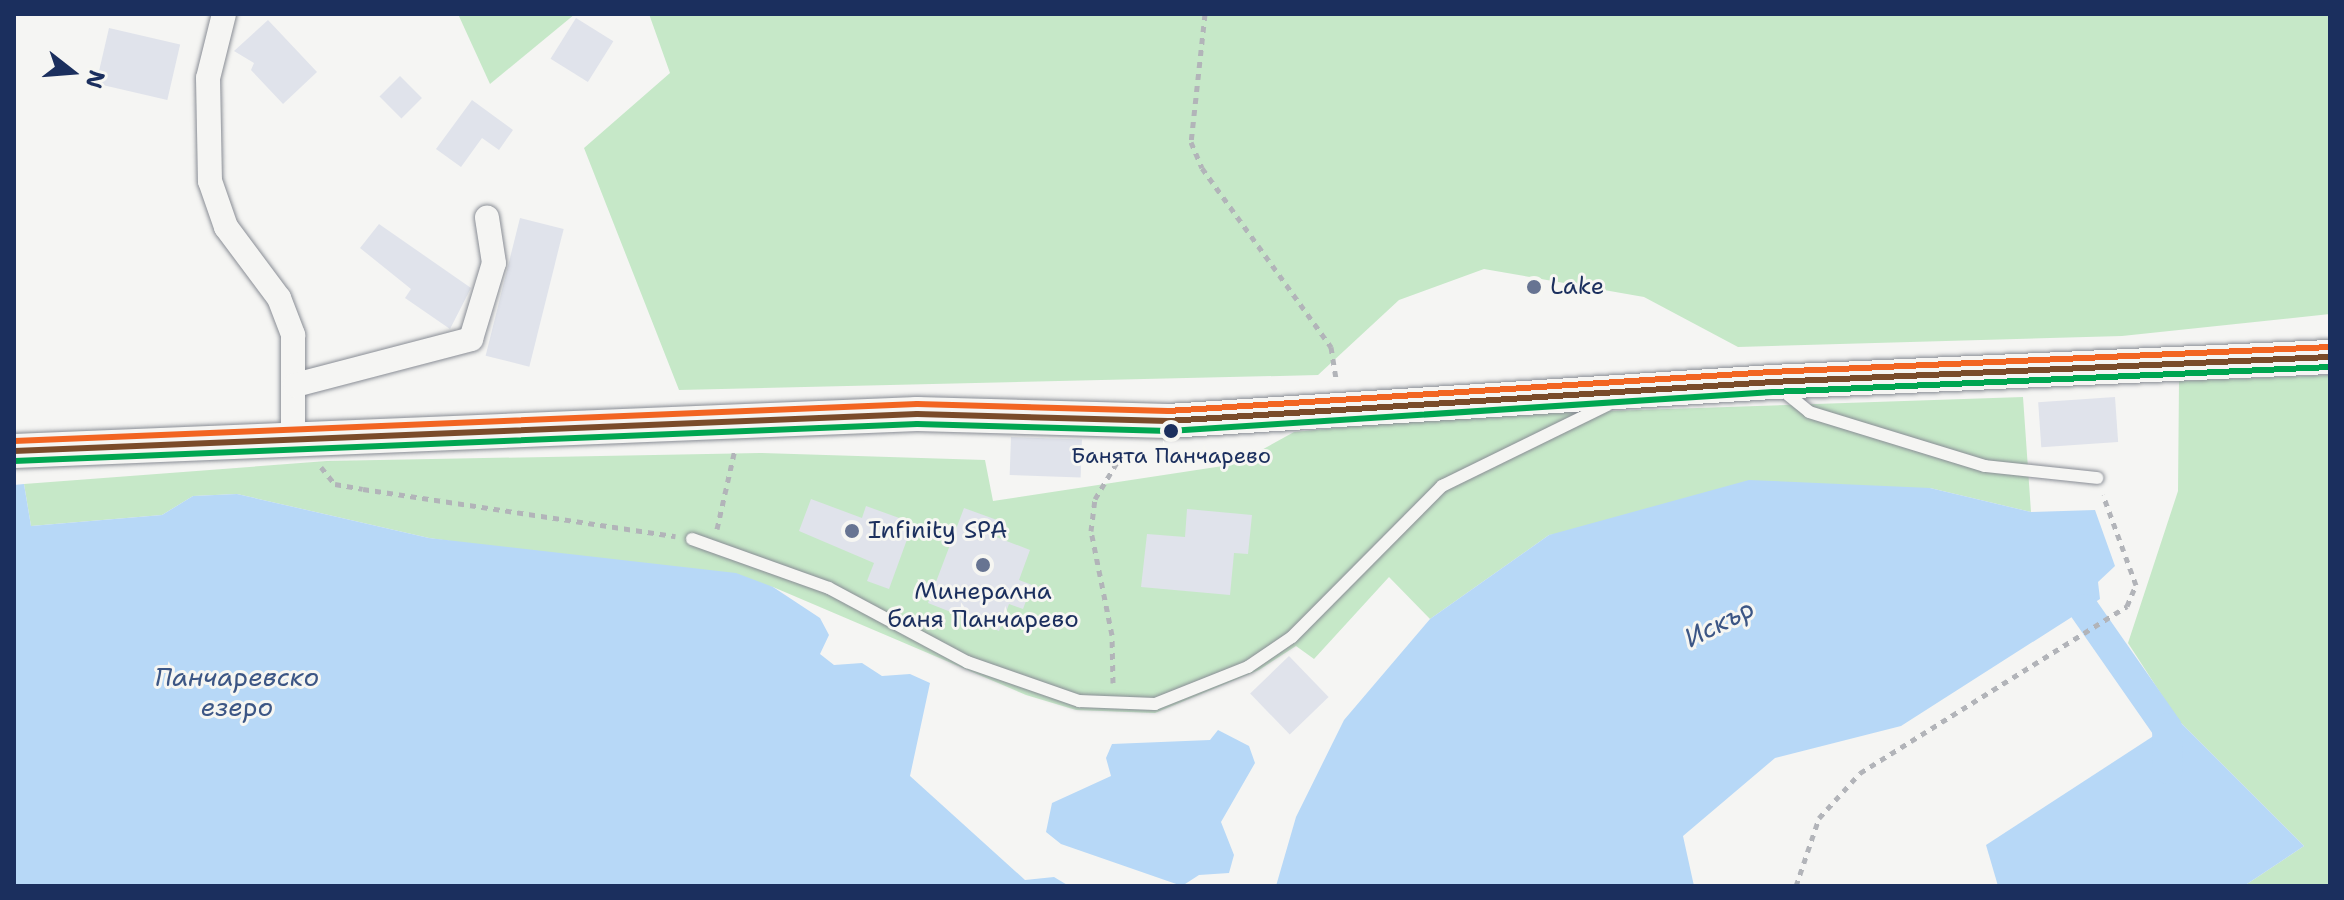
<!DOCTYPE html>
<html>
<head>
<meta charset="utf-8">
<style>
  body { margin:0 }
  #map { position:relative; width:2344px; height:900px; overflow:hidden; background:#f5f5f3; font-family:"Shantell Sans",sans-serif }
  div>[style] { position:absolute }
  [style*='--x'] { left:calc(var(--x)*1px); top:calc(var(--y)*1px); width:calc(var(--w)*1px); rotate:calc(var(--a)*1deg) }
  .green>* { inset:0; background:#c6e8c8 }
  .water>* { inset:0; background:#b7d8f7 }
  .canal>* { height:30px; margin:-15px; padding:0 15px; transform-origin:15px; border-radius:15px; background:#b7d8f7 }
  .building>* { inset:0; background:#e0e3eb; transform-origin:0 0 }
  .path>* { height:5px; margin-top:-2.5px; transform-origin:0; background:repeating-linear-gradient(90deg,#b2b4b9 0 6px,transparent 0 12px) }
  .roads { filter:drop-shadow(0 0 2px #898d95) drop-shadow(0 0 2px #898d95) }
  .lane>* { height:12px; margin:-6px; padding:0 6px; transform-origin:6px; border-radius:6px; background:#f5f5f3 }
  .street>* { height:24px; margin:-12px; padding:0 12px; transform-origin:12px; border-radius:12px; background:#f5f5f3 }
  .secondary>* { height:34px; margin:-17px; padding:0 17px; transform-origin:17px; border-radius:17px; background:#f5f5f3 }
  .bus-1>* { height:6px; margin:-3px; padding:0 3px; transform-origin:3px; border-radius:3px; background:#7a4b2a }
  .bus-2>* { height:6px; margin:-3px; padding:0 3px; transform-origin:3px; border-radius:3px; background:#00a651 }
  .bus-3>* { height:6px; margin:-3px; padding:0 3px; transform-origin:3px; border-radius:3px; background:#f26522 }
  .dots>* { width:22px; height:22px; translate:-50% -50%; box-sizing:border-box; border:4px solid #f6f6f2; border-radius:50% }
  span { translate:-50% -50%; white-space:nowrap; text-align:center; line-height:1.15; -webkit-text-stroke:6px #f6f6f2; paint-order:stroke }
  .bus-label { font-size:22px; color:#1b2f5e }
  .poi-label { font-size:24px; color:#1b2f5e }
  .left { translate:0 -50%; text-align:left }
  .water-label { font-size:26px; color:#3c5685; font-style:italic }
  .frame { position:absolute; inset:0; border:16px solid #1b2f5e; pointer-events:none }
  .north { position:absolute; left:32px; top:32px; width:80px; height:80px; -webkit-text-stroke:6px #f6f6f2; paint-order:stroke; rotate:107deg; font-size:22px; font-weight:700; line-height:32px; text-align:center; color:#1b2f5e }
  .north::after { content:''; display:block; margin:auto; width:28px; height:36px; background:#1b2f5e; clip-path:polygon(50% 0,100% 100%,50% 72%,0 100%) }
</style>
</head>
<body>
<div id="map">
  <div class="green">
    <div style="clip-path:polygon(458px 14px,575px 14px,490px 84px)"></div>
    <div style="clip-path:polygon(649px 14px,2330px 14px,2330px 314px,2122px 336px,1738px 347px,1644px 297px,1484px 269px,1399px 300px,1318px 375px,679px 390px,584px 148px,670px 73px)"></div>
    <div style="clip-path:polygon(2330px 375px,2330px 886px,2244px 886px,2304px 846px,2178px 720px,2128px 643px,2178px 491px,2179px 381px)"></div>
    <div style="clip-path:polygon(2023px 397px,2031px 512px,1930px 488px,1549px 535px,1430px 619px,1389px 577px,1314px 659px,1296px 646px,1259px 670px,1155px 713px,1076px 710px,1026px 695px,773px 587px,429px 538px,237px 494px,193px 496px,162px 515px,31px 526px,24px 484px,327px 461px,760px 453px,985px 460px,993px 501px,1236px 464px,1294px 432px,1457px 416px)"></div>
  </div>
  <div class="water">
    <div style="clip-path:polygon(1749px 480px,1930px 488px,2031px 512px,2095px 510px,2115px 566px,2098px 582px,2100px 599px,1901px 726px,1775px 758px,1683px 836px,1694px 886px,1276px 886px,1296px 817px,1344px 720px,1430px 619px,1549px 535px)"></div>
    <div style="clip-path:polygon(24px 484px,31px 526px,162px 515px,193px 496px,237px 494px,429px 538px,736px 573px,773px 587px,820px 618px,829px 635px,820px 654px,834px 665px,862px 663px,882px 676px,910px 674px,930px 683px,910px 776px,1025px 880px,1054px 877px,1069px 886px,14px 886px,14px 485px)"></div>
    <div style="clip-path:polygon(2178px 720px,2304px 846px,2244px 886px,1998px 886px,1986px 845px)"></div>
    <div style="clip-path:polygon(1218px 730px,1249px 746px,1255px 763px,1221px 822px,1234px 855px,1229px 873px,1199px 875px,1182px 886px,1061px 844px,1046px 832px,1052px 803px,1111px 776px,1106px 758px,1112px 744px,1210px 740px)"></div>
  </div>
  <div class="canal">
    <div style="--x:2084;--y:609;--w:145;--a:55.1"></div>
    <div style="--x:2167;--y:728;--w:41;--a:88.6"></div>
  </div>
  <div class="building">
    <div style="left:576px;top:18px;width:44px;height:48px;rotate:32deg"></div>
    <div style="clip-path:polygon(268px 20px,317px 72px,283px 104px,251px 70px,254px 63px,234px 51px)"></div>
    <div style="left:109px;top:28px;width:73px;height:57px;rotate:13deg"></div>
    <div style="left:400px;top:76px;width:31px;height:29px;rotate:45deg"></div>
    <div style="clip-path:polygon(472px 100px,513px 130px,499px 150px,482px 138px,461px 167px,436px 149px)"></div>
    <div style="left:520px;top:218px;width:45px;height:142px;rotate:14deg"></div>
    <div style="clip-path:polygon(379px 224px,471px 288px,450px 329px,405px 298px,411px 289px,360px 248px)"></div>
    <div style="left:2115px;top:397px;width:45px;height:77px;rotate:86deg"></div>
    <div style="left:1011px;top:437px;width:71px;height:38px;rotate:2deg"></div>
    <div style="clip-path:polygon(811px 499px,862px 518px,866px 506px,913px 523px,889px 589px,867px 581px,874px 563px,799px 531px)"></div>
    <div style="clip-path:polygon(964px 508px,997px 520px,991px 535px,1030px 550px,1019px 580px,1032px 585px,1023px 609px,1009px 604px,999px 631px,928px 603px)"></div>
    <div style="clip-path:polygon(1187px 509px,1252px 515px,1248px 554px,1234px 553px,1230px 595px,1141px 587px,1147px 534px,1185px 537px)"></div>
    <div style="left:1289px;top:656px;width:57px;height:54px;rotate:46deg"></div>
  </div>
  <div class="path">
    <div style="--x:1205;--y:14;--w:129;--a:96.2"></div>
    <div style="--x:1191;--y:142;--w:28;--a:67"></div>
    <div style="--x:1202;--y:168;--w:221;--a:54.2"></div>
    <div style="--x:1331;--y:347;--w:33;--a:81"></div>
    <div style="--x:321;--y:467;--w:22;--a:51"></div>
    <div style="--x:335;--y:484;--w:28;--a:10"></div>
    <div style="--x:363;--y:489;--w:316;--a:8.6"></div>
    <div style="--x:717;--y:529;--w:82;--a:-77.3"></div>
    <div style="--x:1113;--y:683;--w:48;--a:-91.2"></div>
    <div style="--x:1112;--y:635;--w:106;--a:-101.4"></div>
    <div style="--x:1091;--y:531;--w:32;--a:-83"></div>
    <div style="--x:1095;--y:499;--w:58;--a:-59"></div>
    <div style="--x:1796;--y:886;--w:72;--a:-71.3"></div>
    <div style="--x:1819;--y:818;--w:61;--a:-47.7"></div>
    <div style="--x:1860;--y:773;--w:315;--a:-32"></div>
    <div style="--x:2127;--y:606;--w:23;--a:-67"></div>
    <div style="--x:2136;--y:585;--w:96;--a:-110.1"></div>
  </div>
  <div class="roads">
    <div class="lane">
      <div style="--x:1781;--y:389;--w:36;--a:39"></div>
      <div style="--x:1809;--y:412;--w:184;--a:17.1"></div>
      <div style="--x:1985;--y:466;--w:113;--a:6.1"></div>
      <div style="--x:692;--y:539;--w:145;--a:19.7"></div>
      <div style="--x:829;--y:588;--w:157;--a:28.2"></div>
      <div style="--x:967;--y:662;--w:119;--a:19.2"></div>
      <div style="--x:1079;--y:701;--w:76;--a:2.3"></div>
      <div style="--x:1155;--y:704;--w:100;--a:-21.7"></div>
      <div style="--x:1248;--y:667;--w:53;--a:-34.3"></div>
      <div style="--x:1292;--y:637;--w:213;--a:-45.2"></div>
      <div style="--x:1442;--y:486;--w:184;--a:-26.1"></div>
    </div>
    <div class="street">
      <div style="--x:224;--y:14;--w:66;--a:104"></div>
      <div style="--x:208;--y:78;--w:103;--a:88.9"></div>
      <div style="--x:210;--y:181;--w:49;--a:70.8"></div>
      <div style="--x:226;--y:227;--w:89;--a:53.3"></div>
      <div style="--x:279;--y:298;--w:40;--a:69"></div>
      <div style="--x:293;--y:335;--w:107;--a:90"></div>
      <div style="--x:295;--y:385;--w:182;--a:-14.6"></div>
      <div style="--x:471;--y:339;--w:79;--a:-73.2"></div>
      <div style="--x:494;--y:263;--w:46;--a:-98.8"></div>
    </div>
    <div class="secondary">
      <div style="--x:14;--y:451;--w:904;--a:-2.35"></div>
      <div style="--x:917;--y:414;--w:251;--a:1.6"></div>
      <div style="--x:1168;--y:421;--w:605;--a:-3.69"></div>
      <div style="--x:1772;--y:382;--w:559;--a:-2.57"></div>
    </div>
  </div>
  <div class="bus-1">
    <div style="--x:14;--y:451;--w:904;--a:-2.35"></div>
    <div style="--x:917;--y:414;--w:251;--a:1.6"></div>
    <div style="--x:1168;--y:421;--w:605;--a:-3.69"></div>
    <div style="--x:1772;--y:382;--w:559;--a:-2.57"></div>
  </div>
  <div class="bus-2">
    <div style="--x:14;--y:461;--w:904;--a:-2.35"></div>
    <div style="--x:917;--y:424;--w:252;--a:1.6"></div>
    <div style="--x:1169;--y:431;--w:605;--a:-3.69"></div>
    <div style="--x:1773;--y:392;--w:558;--a:-2.57"></div>
  </div>
  <div class="bus-3">
    <div style="--x:14;--y:441;--w:904;--a:-2.35"></div>
    <div style="--x:917;--y:404;--w:251;--a:1.6"></div>
    <div style="--x:1168;--y:411;--w:604;--a:-3.7"></div>
    <div style="--x:1771;--y:372;--w:560;--a:-2.56"></div>
  </div>
  <div class="dots">
    <div style="left:1534px;top:287px;background:#677492"></div>
    <div style="left:1171px;top:431px;background:#1b2f5e"></div>
    <div style="left:852px;top:531px;background:#677492"></div>
    <div style="left:983px;top:565px;background:#677492"></div>
  </div>
  <div class="bus-label">
    <span style="left:1171px;top:456px">Банята Панчарево</span>
  </div>
  <div class="poi-label">
    <span class="left" style="left:1550px;top:287px">Lake</span>
    <span class="left" style="left:868px;top:531px">Infinity SPA</span>
    <span style="left:983px;top:606px">Минерална<br>баня Панчарево</span>
  </div>
  <div class="water-label">
    <span style="left:1719px;top:623px;rotate:-27deg">Искър</span>
    <span style="left:237px;top:692px">Панчаревско<br>езеро</span>
  </div>
  <div class="frame"></div>
  <div class="north">N</div>
</div>
</body>
</html>
